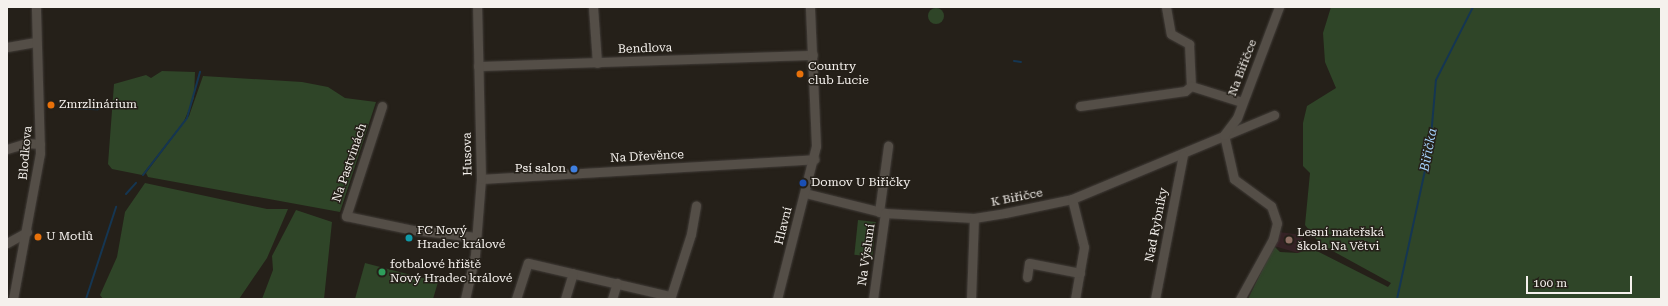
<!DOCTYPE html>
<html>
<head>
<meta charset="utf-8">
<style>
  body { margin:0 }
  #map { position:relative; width:1668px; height:306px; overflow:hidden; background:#252019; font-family:"Roboto Serif",serif }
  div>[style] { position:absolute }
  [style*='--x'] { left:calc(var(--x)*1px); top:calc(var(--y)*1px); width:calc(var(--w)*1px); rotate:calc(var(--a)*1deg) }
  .education>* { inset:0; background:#352225 }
  .green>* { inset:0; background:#2f4528; transform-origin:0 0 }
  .round { border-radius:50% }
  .stream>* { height:2px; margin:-1px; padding:0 1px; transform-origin:1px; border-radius:1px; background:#153652 }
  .roads { filter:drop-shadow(0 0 1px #413c38) drop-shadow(0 0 1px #413c38) }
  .minor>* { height:9px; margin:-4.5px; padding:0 4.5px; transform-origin:4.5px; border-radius:4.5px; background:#544e47 }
  .dots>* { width:11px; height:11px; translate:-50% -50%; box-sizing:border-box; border:2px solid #252019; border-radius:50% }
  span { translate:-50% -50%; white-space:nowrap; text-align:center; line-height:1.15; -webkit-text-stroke:3px #252019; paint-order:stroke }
  .street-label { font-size:12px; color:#f5f1ed }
  .poi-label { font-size:12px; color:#f5f1ed }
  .left { translate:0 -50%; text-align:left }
  .right { translate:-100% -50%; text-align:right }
  .water-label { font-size:13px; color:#a5d2fb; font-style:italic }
  .frame { position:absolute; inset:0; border:8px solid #f5f1ed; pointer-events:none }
  .scale { position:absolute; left:1526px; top:276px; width:106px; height:18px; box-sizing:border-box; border:2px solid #f5f1ed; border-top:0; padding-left:5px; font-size:12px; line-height:14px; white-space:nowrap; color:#f5f1ed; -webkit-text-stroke:3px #252019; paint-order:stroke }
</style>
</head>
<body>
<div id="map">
  <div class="education">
    <div style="clip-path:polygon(1279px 232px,1302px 235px,1305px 255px,1274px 246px)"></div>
  </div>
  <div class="green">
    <div style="clip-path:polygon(1331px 7px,1661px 7px,1661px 299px,1248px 299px,1274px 246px,1280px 252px,1298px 253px,1311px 248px,1388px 287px,1391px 283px,1320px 244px,1305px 225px,1310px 173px,1303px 166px,1303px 123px,1307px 106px,1336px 88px,1325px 62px,1323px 33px)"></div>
    <div class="round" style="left:928px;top:8px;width:16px;height:16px"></div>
    <div style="clip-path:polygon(162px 71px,195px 72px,194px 98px,184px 121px,142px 175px,112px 169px,108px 164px,114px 84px,146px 75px,151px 78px)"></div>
    <div style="clip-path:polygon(203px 76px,302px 82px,328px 87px,345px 98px,376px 102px,340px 212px,148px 177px,146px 173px,189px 116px)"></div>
    <div style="clip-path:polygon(145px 183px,267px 209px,288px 209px,267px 258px,239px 299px,103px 299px,100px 295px,117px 257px,125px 212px)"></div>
    <div style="clip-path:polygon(296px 210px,332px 222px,324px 299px,262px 299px,273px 270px,272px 256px)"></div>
    <div style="left:858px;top:220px;width:18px;height:35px;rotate:6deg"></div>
    <div style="clip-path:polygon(365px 263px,438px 282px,433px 299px,355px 299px)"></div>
  </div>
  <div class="stream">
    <div style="--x:1014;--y:61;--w:7;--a:8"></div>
    <div style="--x:62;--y:108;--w:36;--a:2"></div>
    <div style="--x:143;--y:175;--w:72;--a:-52.3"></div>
    <div style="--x:187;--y:118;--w:48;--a:-74.2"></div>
    <div style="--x:126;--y:194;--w:15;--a:-48"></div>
    <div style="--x:86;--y:299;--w:97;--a:-71.9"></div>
    <div style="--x:1397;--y:299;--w:155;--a:-77.7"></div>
    <div style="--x:1430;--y:148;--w:68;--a:-85"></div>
    <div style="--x:1436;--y:80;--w:82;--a:-63.1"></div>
  </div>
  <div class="roads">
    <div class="minor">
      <div style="--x:593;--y:7;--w:56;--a:85.9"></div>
      <div style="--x:1166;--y:7;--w:27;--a:80"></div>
      <div style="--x:1171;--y:34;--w:21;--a:29"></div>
      <div style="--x:1189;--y:44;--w:42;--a:87.3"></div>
      <div style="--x:7;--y:47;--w:29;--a:-10"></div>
      <div style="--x:478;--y:66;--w:335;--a:-1.9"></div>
      <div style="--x:382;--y:106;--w:116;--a:108.1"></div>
      <div style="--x:346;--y:216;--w:68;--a:11.8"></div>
      <div style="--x:413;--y:230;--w:63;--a:6.3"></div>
      <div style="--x:1080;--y:106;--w:106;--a:-8.1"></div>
      <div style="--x:1185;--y:91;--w:8;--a:-40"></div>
      <div style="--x:1191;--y:86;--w:53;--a:17.4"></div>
      <div style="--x:7;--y:149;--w:21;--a:-17"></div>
      <div style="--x:27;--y:143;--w:13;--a:4"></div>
      <div style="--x:481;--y:179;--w:334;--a:-3.4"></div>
      <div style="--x:805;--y:193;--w:82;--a:14"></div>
      <div style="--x:885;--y:213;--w:89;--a:3.2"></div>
      <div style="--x:974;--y:218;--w:31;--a:-9"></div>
      <div style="--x:1005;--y:213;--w:68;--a:-11.8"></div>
      <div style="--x:1072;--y:199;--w:219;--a:-22.6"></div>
      <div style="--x:1072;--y:199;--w:49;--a:76"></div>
      <div style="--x:1084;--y:247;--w:53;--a:99.8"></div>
      <div style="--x:879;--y:212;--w:67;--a:-82.2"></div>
      <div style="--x:7;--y:243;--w:23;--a:-29"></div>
      <div style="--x:1027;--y:277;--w:14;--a:-82"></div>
      <div style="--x:1029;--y:263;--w:52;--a:11.1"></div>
      <div style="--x:13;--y:299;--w:148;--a:-79.5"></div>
      <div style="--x:40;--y:153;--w:146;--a:-91.6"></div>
      <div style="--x:465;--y:299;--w:45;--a:-77.2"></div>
      <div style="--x:475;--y:255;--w:76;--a:-85.5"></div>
      <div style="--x:481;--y:179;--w:172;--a:-91.3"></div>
      <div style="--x:516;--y:299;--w:38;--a:-72"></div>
      <div style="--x:528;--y:263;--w:146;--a:13.1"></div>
      <div style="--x:565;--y:299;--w:27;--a:-73"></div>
      <div style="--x:612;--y:299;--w:17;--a:-73"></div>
      <div style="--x:670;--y:299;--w:68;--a:-72.1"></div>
      <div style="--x:691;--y:234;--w:29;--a:-80"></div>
      <div style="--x:777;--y:299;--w:158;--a:-75.7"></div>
      <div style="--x:816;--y:146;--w:139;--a:-92.5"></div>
      <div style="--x:873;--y:299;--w:87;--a:-82.1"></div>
      <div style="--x:971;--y:299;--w:81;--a:-87.9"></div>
      <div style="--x:1155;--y:299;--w:147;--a:-79"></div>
      <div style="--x:1240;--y:299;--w:68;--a:-61.2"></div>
      <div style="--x:1273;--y:239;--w:16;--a:-76"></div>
      <div style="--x:1277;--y:223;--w:18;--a:-109"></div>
      <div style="--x:1271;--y:206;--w:46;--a:-143.9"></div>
      <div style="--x:1234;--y:179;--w:45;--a:-102.8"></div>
      <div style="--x:1224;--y:135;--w:21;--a:-53"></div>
      <div style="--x:1237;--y:118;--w:119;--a:-69.3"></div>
    </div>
  </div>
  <div class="dots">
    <div style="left:800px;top:74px;background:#e8710a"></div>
    <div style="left:51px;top:105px;background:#e8710a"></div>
    <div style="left:574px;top:169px;background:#3f7fe0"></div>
    <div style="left:803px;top:183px;background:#1a4fb4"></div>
    <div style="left:38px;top:237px;background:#e8710a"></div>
    <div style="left:409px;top:238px;background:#0f9aa8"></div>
    <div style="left:1289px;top:240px;background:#8d6e63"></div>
    <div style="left:382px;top:272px;background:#2e9e5b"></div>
  </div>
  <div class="street-label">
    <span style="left:645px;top:49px;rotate:-2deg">Bendlova</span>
    <span style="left:1243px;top:68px;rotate:-69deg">Na Biřičce</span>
    <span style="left:26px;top:153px;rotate:-85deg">Blodkova</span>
    <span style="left:468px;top:154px;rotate:-91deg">Husova</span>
    <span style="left:647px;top:157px;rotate:-3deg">Na Dřevěnce</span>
    <span style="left:350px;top:163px;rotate:-71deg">Na Pastvinách</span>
    <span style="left:1017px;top:198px;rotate:-11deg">K Biřičce</span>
    <span style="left:1157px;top:225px;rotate:-79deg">Nad Rybníky</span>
    <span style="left:784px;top:226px;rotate:-76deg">Hlavní</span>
    <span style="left:867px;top:255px;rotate:-82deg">Na Výsluní</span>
  </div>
  <div class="poi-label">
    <span class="left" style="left:808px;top:74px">Country<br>club Lucie</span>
    <span class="left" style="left:59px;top:105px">Zmrzlinárium</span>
    <span class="right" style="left:566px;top:169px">Psí salon</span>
    <span class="left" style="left:811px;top:183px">Domov U Biřičky</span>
    <span class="left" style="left:417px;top:238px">FC Nový<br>Hradec králové</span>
    <span class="left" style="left:1297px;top:240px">Lesní mateřská<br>škola Na Větvi</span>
    <span class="left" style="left:46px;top:237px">U Motlů</span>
    <span class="left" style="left:390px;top:272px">fotbalové hřiště<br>Nový Hradec králové</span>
  </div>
  <div class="water-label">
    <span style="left:1429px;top:150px;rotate:-79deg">Biřička</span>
  </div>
  <div class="frame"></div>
  <div class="scale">100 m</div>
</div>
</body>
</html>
